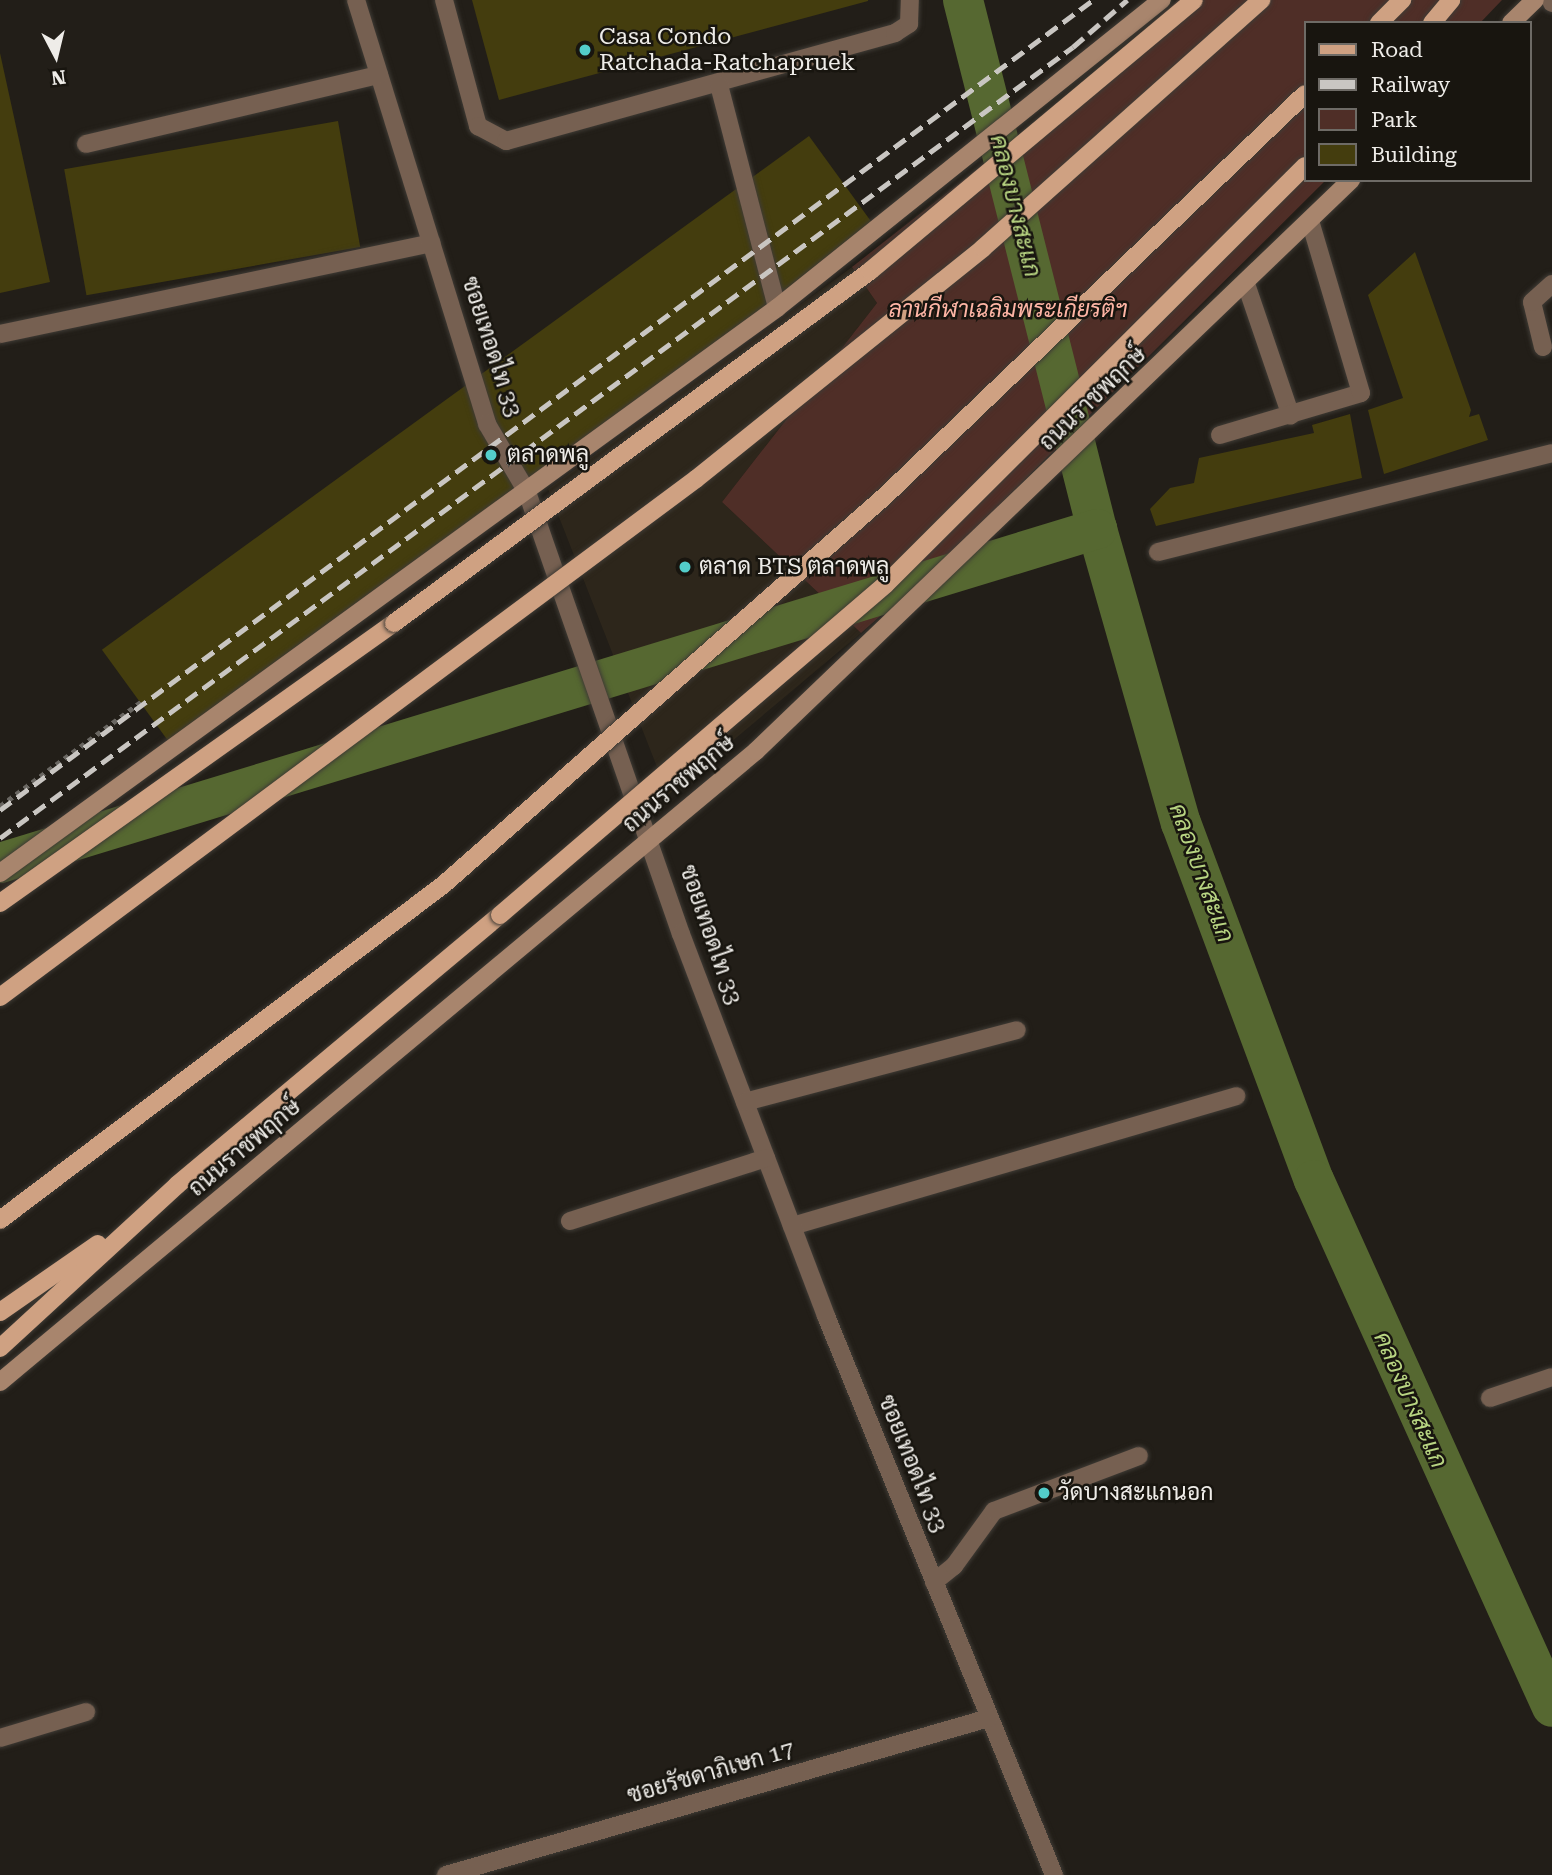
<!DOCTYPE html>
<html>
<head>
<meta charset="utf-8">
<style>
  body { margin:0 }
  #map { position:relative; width:1552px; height:1875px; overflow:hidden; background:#221e18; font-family:"Roboto Serif",Sarabun,serif }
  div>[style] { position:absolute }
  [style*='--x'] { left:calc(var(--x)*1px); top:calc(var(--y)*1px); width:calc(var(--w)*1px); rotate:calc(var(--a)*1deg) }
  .built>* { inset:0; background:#2d261b }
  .green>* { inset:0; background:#4f2e27 }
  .canal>* { height:40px; margin:-20px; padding:0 20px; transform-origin:20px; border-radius:20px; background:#566831 }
  .building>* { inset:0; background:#443d0e; transform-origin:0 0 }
  .path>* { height:4.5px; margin-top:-2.25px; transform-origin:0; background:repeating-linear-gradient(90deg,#696661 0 5px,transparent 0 10px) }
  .roads { filter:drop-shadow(0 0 2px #3f3b35) drop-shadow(0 0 2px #3f3b35) }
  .service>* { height:18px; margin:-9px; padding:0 9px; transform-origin:9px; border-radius:9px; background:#766051 }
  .minor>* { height:18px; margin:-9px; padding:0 9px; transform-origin:9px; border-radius:9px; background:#766051 }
  .secondary>* { height:18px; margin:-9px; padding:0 9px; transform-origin:9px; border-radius:9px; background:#a8856d }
  .primary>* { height:18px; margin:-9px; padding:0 9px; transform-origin:9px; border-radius:9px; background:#cfa182 }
  .rail>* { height:5px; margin-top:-2.5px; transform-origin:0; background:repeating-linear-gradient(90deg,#c9c6c2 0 14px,transparent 0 21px) }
  .bridges { filter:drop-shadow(0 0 2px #3f3b35) drop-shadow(0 0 2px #3f3b35) }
  .primary-bridge>* { height:18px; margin:-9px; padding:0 9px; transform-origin:9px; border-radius:9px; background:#cfa182 }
  .dots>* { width:19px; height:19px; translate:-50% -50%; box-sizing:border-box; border:4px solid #18150f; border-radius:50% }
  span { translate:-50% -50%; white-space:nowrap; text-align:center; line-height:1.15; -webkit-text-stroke:5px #18150f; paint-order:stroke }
  .poi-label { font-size:23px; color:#eeece8 }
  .left { translate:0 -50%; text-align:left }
  .park-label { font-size:23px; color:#feb5a5; font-style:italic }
  .street-label { font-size:23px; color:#eeece8 }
  .water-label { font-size:24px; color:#b8d582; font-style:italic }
  .legend { position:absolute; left:1304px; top:21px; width:228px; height:161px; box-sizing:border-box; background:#18150f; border:2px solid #6e6b66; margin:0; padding:9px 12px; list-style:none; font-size:21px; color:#eeece8 }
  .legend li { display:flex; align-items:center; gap:14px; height:35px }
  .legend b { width:35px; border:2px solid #6e6b66 }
  .north { position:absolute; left:21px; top:21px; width:70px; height:70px; -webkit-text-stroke:5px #18150f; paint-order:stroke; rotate:173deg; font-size:19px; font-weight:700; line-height:28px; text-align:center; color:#eeece8 }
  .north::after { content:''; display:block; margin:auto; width:24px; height:32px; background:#eeece8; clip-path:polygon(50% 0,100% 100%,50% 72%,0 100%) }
</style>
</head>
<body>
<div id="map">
  <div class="built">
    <div style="clip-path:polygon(852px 267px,877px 303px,722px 502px,861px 633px,668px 795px,548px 489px)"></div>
  </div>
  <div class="green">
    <div style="clip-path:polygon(1178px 0,1502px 0,1480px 23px,1305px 23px,1305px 180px,1326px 180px,947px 557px,861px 633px,722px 502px,877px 303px,852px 267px,1046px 115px)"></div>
  </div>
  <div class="canal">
    <div style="--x:963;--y:0;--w:546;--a:75.79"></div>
    <div style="--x:1097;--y:529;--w:306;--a:74.1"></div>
    <div style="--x:1181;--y:823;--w:381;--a:69.6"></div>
    <div style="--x:1314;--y:1180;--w:578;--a:65.7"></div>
    <div style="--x:0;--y:863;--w:1147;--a:-16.93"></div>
  </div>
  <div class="building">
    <div style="clip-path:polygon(472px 0,868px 0,868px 1px,499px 100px)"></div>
    <div style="clip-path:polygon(0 53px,50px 282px,0 293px)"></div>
    <div style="left:338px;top:121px;width:128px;height:278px;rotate:80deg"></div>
    <div style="left:809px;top:136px;width:114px;height:874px;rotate:54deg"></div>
    <div style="clip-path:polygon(1415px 252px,1471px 410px,1469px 417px,1479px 414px,1488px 440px,1384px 474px,1368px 410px,1403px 398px,1368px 295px)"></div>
    <div style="clip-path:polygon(1350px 414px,1362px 478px,1156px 526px,1150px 509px,1170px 488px,1194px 483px,1199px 458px,1314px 433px,1312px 425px)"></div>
  </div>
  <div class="path">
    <div style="--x:0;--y:806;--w:177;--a:-36.5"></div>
  </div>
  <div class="roads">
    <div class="service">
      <div style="--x:444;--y:0;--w:131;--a:74.9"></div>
      <div style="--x:478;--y:126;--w:32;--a:28"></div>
      <div style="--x:506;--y:141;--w:404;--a:-15.5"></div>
      <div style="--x:895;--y:33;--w:17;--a:-33"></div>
      <div style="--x:909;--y:24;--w:24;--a:-88"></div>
      <div style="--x:719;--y:85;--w:230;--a:75.4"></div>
      <div style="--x:1246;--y:284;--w:139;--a:71.2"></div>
      <div style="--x:0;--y:334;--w:441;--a:-11.9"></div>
      <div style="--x:1543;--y:347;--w:46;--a:-103.7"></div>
      <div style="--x:1532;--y:302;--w:27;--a:-42"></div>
      <div style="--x:1220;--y:435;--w:147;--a:-16.6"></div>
      <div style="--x:1361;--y:393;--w:179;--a:-106.5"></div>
      <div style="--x:1158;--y:552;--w:406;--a:-14.1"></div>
      <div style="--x:792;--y:1226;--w:463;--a:-16.3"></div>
      <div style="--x:934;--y:1582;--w:26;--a:-39"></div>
      <div style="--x:954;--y:1566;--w:68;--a:-54"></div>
      <div style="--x:994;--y:1511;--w:155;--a:-20.8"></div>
      <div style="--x:0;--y:1738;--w:90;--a:-16.8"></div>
    </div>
    <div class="minor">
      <div style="--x:356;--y:0;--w:444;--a:72.8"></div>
      <div style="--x:487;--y:424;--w:79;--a:59.5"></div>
      <div style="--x:527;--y:492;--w:468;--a:70.8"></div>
      <div style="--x:681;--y:934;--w:409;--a:69.2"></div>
      <div style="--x:826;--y:1316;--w:604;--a:67.81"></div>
      <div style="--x:1551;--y:0;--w:3;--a:72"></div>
      <div style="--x:86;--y:144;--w:301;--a:-13.3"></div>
      <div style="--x:745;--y:1102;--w:281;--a:-14.8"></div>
      <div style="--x:570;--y:1221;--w:206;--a:-17.8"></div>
      <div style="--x:1490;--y:1398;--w:65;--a:-18.7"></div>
      <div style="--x:446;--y:1875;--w:565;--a:-16.13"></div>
    </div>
    <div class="secondary">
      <div style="--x:1511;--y:23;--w:33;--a:-44"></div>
      <div style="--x:0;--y:873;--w:961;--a:-36.02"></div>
      <div style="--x:777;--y:308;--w:493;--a:-38.7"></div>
      <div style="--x:0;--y:1382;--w:985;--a:-39.85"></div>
      <div style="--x:756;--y:751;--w:825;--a:-43.82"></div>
    </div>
    <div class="primary">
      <div style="--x:1379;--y:23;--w:33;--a:-45"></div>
      <div style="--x:1432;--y:23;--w:30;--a:-50"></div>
      <div style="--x:0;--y:903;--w:483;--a:-35.4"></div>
      <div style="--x:0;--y:1312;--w:119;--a:-34.8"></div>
      <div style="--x:0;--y:1348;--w:241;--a:-42.6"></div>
      <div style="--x:177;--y:1185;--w:421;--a:-39.9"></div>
    </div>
  </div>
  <div class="rail">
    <div style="--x:0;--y:810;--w:1360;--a:-36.54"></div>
    <div style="--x:0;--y:838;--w:1333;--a:-36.4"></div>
    <div style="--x:1073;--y:47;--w:72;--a:-41"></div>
  </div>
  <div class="bridges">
    <div class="primary-bridge">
      <div style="--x:394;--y:623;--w:592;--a:-36.48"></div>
      <div style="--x:870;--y:271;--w:422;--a:-39.9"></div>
      <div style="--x:500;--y:915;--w:508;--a:-40.61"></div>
      <div style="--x:886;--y:584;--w:592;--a:-44.93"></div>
      <div style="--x:0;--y:997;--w:868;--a:-36.66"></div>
      <div style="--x:696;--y:479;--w:368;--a:-38.8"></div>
      <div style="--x:983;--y:248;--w:373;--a:-41.7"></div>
      <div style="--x:0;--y:1220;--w:555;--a:-37.1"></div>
      <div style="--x:443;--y:885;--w:589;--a:-41.35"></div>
      <div style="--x:885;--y:496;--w:581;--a:-43.75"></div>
    </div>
  </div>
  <div class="dots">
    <div style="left:585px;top:50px;background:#53cdca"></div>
    <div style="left:491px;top:455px;background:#53cdca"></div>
    <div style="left:685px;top:567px;background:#53cdca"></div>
    <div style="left:1044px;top:1493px;background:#53cdca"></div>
  </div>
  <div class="poi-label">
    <span class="left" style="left:599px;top:50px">Casa Condo<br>Ratchada-Ratchapruek</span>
    <span class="left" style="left:507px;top:455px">ตลาดพลู</span>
    <span class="left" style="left:699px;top:567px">ตลาด BTS ตลาดพลู</span>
    <span class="left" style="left:1058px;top:1493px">วัดบางสะแกนอก</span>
  </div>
  <div class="park-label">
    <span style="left:1008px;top:310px">ลานกีฬาเฉลิมพระเกียรติฯ</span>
  </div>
  <div class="street-label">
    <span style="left:491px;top:347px;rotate:72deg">ซอยเทอดไท 33</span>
    <span style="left:1093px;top:399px;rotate:-44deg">ถนนราชพฤกษ์</span>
    <span style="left:679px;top:784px;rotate:-40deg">ถนนราชพฤกษ์</span>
    <span style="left:710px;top:935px;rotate:71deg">ซอยเทอดไท 33</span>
    <span style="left:245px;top:1148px;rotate:-40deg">ถนนราชพฤกษ์</span>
    <span style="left:912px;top:1464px;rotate:68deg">ซอยเทอดไท 33</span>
    <span style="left:711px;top:1773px;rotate:-16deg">ซอยรัชดาภิเษก 17</span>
  </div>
  <div class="water-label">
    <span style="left:1015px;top:206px;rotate:76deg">คลองบางสะแก</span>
    <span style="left:1201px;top:873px;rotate:70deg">คลองบางสะแก</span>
    <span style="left:1410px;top:1400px;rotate:66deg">คลองบางสะแก</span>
  </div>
  <ul class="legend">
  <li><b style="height:9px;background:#cfa182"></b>Road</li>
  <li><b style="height:9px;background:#c9c6c2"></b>Railway</li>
  <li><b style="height:19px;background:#4f2e27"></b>Park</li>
  <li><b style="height:19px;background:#443d0e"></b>Building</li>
  </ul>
  <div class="north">N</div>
</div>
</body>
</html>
